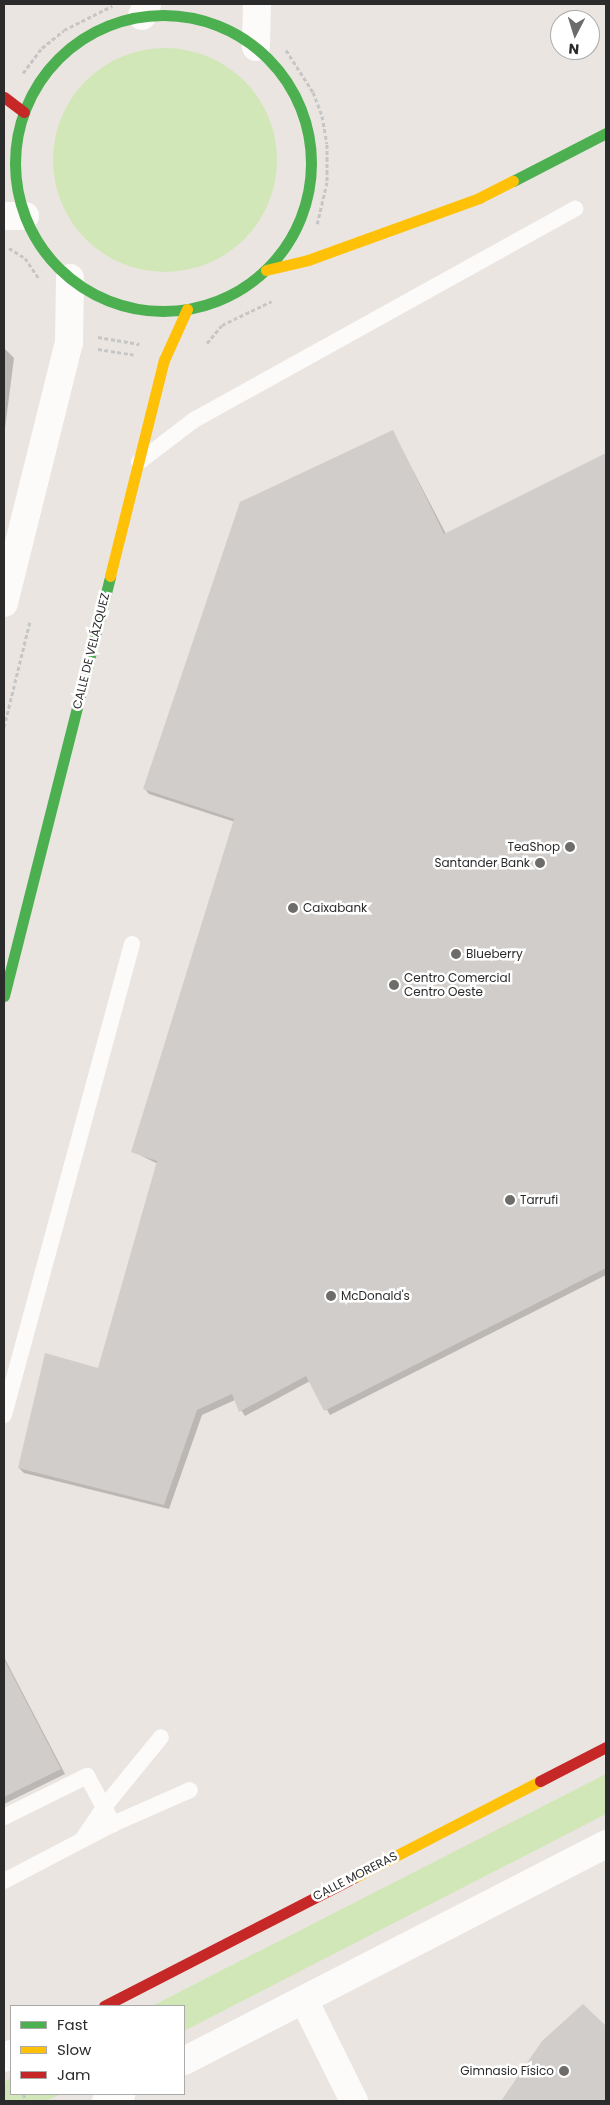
<!DOCTYPE html>
<html>
<head>
<meta charset="utf-8">
<style>
  body { margin:0 }
  #map { position:relative; width:610px; height:2105px; overflow:hidden; background:#eae5e1; font-family:Poppins,sans-serif }
  div>[style] { position:absolute }
  [style*='--x'] { left:calc(var(--x)*1px); top:calc(var(--y)*1px); width:calc(var(--w)*1px); rotate:calc(var(--a)*1deg) }
  .green>* { inset:0; background:#d1e7b7 }
  .round { border-radius:50% }
  .shadow>* { inset:0; background:#0003 }
  .building>* { inset:0; background:#d0cdca }
  .path>* { height:3px; margin-top:-1.5px; transform-origin:0; background:repeating-linear-gradient(90deg,#c6c6c6 0 4px,transparent 0 6.5px) }
  .lane>* { height:16px; margin:-8px; padding:0 8px; transform-origin:8px; border-radius:8px; background:#fcfbfa }
  .street>* { height:28px; margin:-14px; padding:0 14px; transform-origin:14px; border-radius:14px; background:#fcfbfa }
  .fast>* { height:11px; margin:-5.5px; padding:0 5.5px; transform-origin:5.5px; border-radius:5.5px; background:#4caf50 }
  .fast>.ring { margin:-5.5px; padding:0; box-sizing:content-box; background:none; border:11px solid #4caf50; border-radius:50% }
  .slow>* { height:11px; margin:-5.5px; padding:0 5.5px; transform-origin:5.5px; border-radius:5.5px; background:#ffc107 }
  .jam>* { height:11px; margin:-5.5px; padding:0 5.5px; transform-origin:5.5px; border-radius:5.5px; background:#c62828 }
  .dots>* { width:14px; height:14px; translate:-50% -50%; box-sizing:border-box; border:2px solid #fff; border-radius:50% }
  span { translate:-50% -50%; white-space:nowrap; text-align:center; line-height:1.15; -webkit-text-stroke:5px #fff; paint-order:stroke }
  .street-label { font-size:12px; color:#2b2b2b }
  .poi-label { font-size:12px; color:#2b2b2b }
  .right { translate:-100% -50%; text-align:right }
  .left { translate:0 -50%; text-align:left }
  .frame { position:absolute; inset:0; border:5px solid #2b2b2b; pointer-events:none }
  .legend { position:absolute; left:10px; top:2005px; width:175px; height:90px; box-sizing:border-box; background:#fff; border:1px solid #aaa; margin:0; padding:6px 9px; list-style:none; font-size:15px; color:#2b2b2b }
  .legend li { display:flex; align-items:center; gap:10px; height:25px }
  .legend b { width:25px; border:1px solid #aaa }
  .north { position:absolute; left:550px; top:10px; width:50px; height:50px; box-sizing:border-box; background:#fff; border:1px solid #aaa; border-radius:50%; rotate:185deg; font-size:14px; font-weight:700; line-height:20px; text-align:center; color:#2b2b2b }
  .north::after { content:''; display:block; margin:auto; width:18px; height:22px; background:#6e6c6b; clip-path:polygon(50% 0,100% 100%,50% 72%,0 100%) }
</style>
</head>
<body>
<div id="map">
  <div class="green">
    <div class="round" style="left:53px;top:48px;width:224px;height:224px"></div>
    <div style="clip-path:polygon(606px 1774px,606px 1814px,184px 2031px,184px 2006px,152px 2006px)"></div>
    <div style="clip-path:polygon(11px 2078px,11px 2094px,61px 2094px,46px 2101px,4px 2101px,4px 2082px)"></div>
  </div>
  <div class="shadow">
    <div style="clip-path:polygon(4px 348px,14px 358px,4px 436px)"></div>
    <div style="clip-path:polygon(393px 432px,446px 534px,606px 455px,606px 1275px,330px 1415px,310px 1381px,245px 1416px,235px 1400px,202px 1415px,169px 1509px,24px 1473px,19px 1468px,99px 1369px,158px 1164px,132px 1151px,235px 822px,149px 794px,144px 788px)"></div>
    <div style="clip-path:polygon(4px 1657px,65px 1774px,4px 1804px)"></div>
    <div style="clip-path:polygon(583px 2005px,606px 2027px,606px 2101px,502px 2101px,543px 2042px)"></div>
  </div>
  <div class="building">
    <div style="clip-path:polygon(393px 430px,444px 534px,606px 453px,606px 1268px,324px 1411px,306px 1376px,239px 1412px,232px 1394px,197px 1410px,164px 1505px,18px 1468px,45px 1353px,98px 1368px,157px 1161px,131px 1152px,234px 819px,143px 789px,240px 502px)"></div>
    <div style="clip-path:polygon(4px 1659px,61px 1769px,4px 1797px)"></div>
    <div style="clip-path:polygon(583px 2004px,606px 2026px,606px 2101px,501px 2101px,542px 2041px)"></div>
  </div>
  <div class="path">
    <div style="--x:286;--y:50;--w:50;--a:57.3"></div>
    <div style="--x:313;--y:92;--w:26;--a:69"></div>
    <div style="--x:322;--y:116;--w:28;--a:80"></div>
    <div style="--x:327;--y:144;--w:38;--a:90"></div>
    <div style="--x:327;--y:182;--w:44;--a:103.1"></div>
    <div style="--x:23;--y:73;--w:31;--a:-53"></div>
    <div style="--x:42;--y:48;--w:28;--a:-39"></div>
    <div style="--x:64;--y:30;--w:54;--a:-26.6"></div>
    <div style="--x:9;--y:248;--w:19;--a:32"></div>
    <div style="--x:25;--y:258;--w:25;--a:56"></div>
    <div style="--x:98;--y:337;--w:42;--a:9.7"></div>
    <div style="--x:207;--y:343;--w:23;--a:-50"></div>
    <div style="--x:222;--y:325;--w:55;--a:-25.6"></div>
    <div style="--x:98;--y:349;--w:36;--a:9"></div>
    <div style="--x:4;--y:727;--w:109;--a:-76.2"></div>
    <div style="--x:23;--y:2094;--w:8;--a:60"></div>
  </div>
  <div class="lane">
    <div style="--x:139;--y:462;--w:69;--a:-37.4"></div>
    <div style="--x:194;--y:420;--w:436;--a:-29"></div>
    <div style="--x:4;--y:1415;--w:488;--a:-74.8"></div>
    <div style="--x:4;--y:1817;--w:93;--a:-26.3"></div>
    <div style="--x:87;--y:1776;--w:55;--a:61.6"></div>
    <div style="--x:82;--y:1840;--w:40;--a:-56"></div>
    <div style="--x:104;--y:1807;--w:90;--a:-50.8"></div>
    <div style="--x:4;--y:1881;--w:123;--a:-27.6"></div>
    <div style="--x:113;--y:1824;--w:84;--a:-23.8"></div>
  </div>
  <div class="street">
    <div style="--x:142;--y:16;--w:13;--a:-67"></div>
    <div style="--x:256;--y:47;--w:43;--a:-88.7"></div>
    <div style="--x:4;--y:216;--w:21;--a:0"></div>
    <div style="--x:4;--y:603;--w:268;--a:-76"></div>
    <div style="--x:69;--y:343;--w:65;--a:-89.1"></div>
    <div style="--x:304;--y:2000;--w:113;--a:63.7"></div>
    <div style="--x:4;--y:2058;--w:8;--a:-30"></div>
    <div style="--x:184;--y:2061;--w:475;--a:-27.2"></div>
    <div style="--x:106;--y:2101;--w:17;--a:-25"></div>
  </div>
  <div class="fast">
    <div class="ring" style="left:15px;top:15px;width:285px;height:285px"></div>
    <div style="--x:513;--y:181;--w:105;--a:-27.3"></div>
    <div style="--x:4;--y:996;--w:433;--a:-75.8"></div>
  </div>
  <div class="slow">
    <div style="--x:266;--y:270;--w:43;--a:-13.4"></div>
    <div style="--x:308;--y:260;--w:182;--a:-19.9"></div>
    <div style="--x:479;--y:198;--w:38;--a:-27"></div>
    <div style="--x:110;--y:576;--w:223;--a:-76"></div>
    <div style="--x:164;--y:360;--w:56;--a:-65.7"></div>
    <div style="--x:353;--y:1878;--w:211;--a:-27.4"></div>
  </div>
  <div class="jam">
    <div style="--x:4;--y:97;--w:25;--a:37"></div>
    <div style="--x:540;--y:1781;--w:74;--a:-27.3"></div>
    <div style="--x:104;--y:2006;--w:280;--a:-27.2"></div>
  </div>
  <div class="dots">
    <div style="left:570px;top:847px;background:#6e6c6b"></div>
    <div style="left:540px;top:863px;background:#6e6c6b"></div>
    <div style="left:293px;top:908px;background:#6e6c6b"></div>
    <div style="left:456px;top:954px;background:#6e6c6b"></div>
    <div style="left:394px;top:985px;background:#6e6c6b"></div>
    <div style="left:510px;top:1200px;background:#6e6c6b"></div>
    <div style="left:331px;top:1296px;background:#6e6c6b"></div>
    <div style="left:564px;top:2071px;background:#6e6c6b"></div>
  </div>
  <div class="street-label">
    <span style="left:91px;top:651px;rotate:-76deg">CALLE DE VELÁZQUEZ</span>
    <span style="left:355px;top:1876px;rotate:-27deg">CALLE MORERAS</span>
  </div>
  <div class="poi-label">
    <span class="right" style="left:560px;top:847px">TeaShop</span>
    <span class="right" style="left:530px;top:863px">Santander Bank</span>
    <span class="left" style="left:303px;top:908px">Caixabank</span>
    <span class="left" style="left:466px;top:954px">Blueberry</span>
    <span class="left" style="left:404px;top:985px">Centro Comercial<br>Centro Oeste</span>
    <span class="left" style="left:520px;top:1200px">Tarrufi</span>
    <span class="left" style="left:341px;top:1296px">McDonald's</span>
    <span class="right" style="left:554px;top:2071px">Gimnasio Físico</span>
  </div>
  <div class="frame"></div>
  <ul class="legend">
  <li><b style="height:6px;background:#4caf50"></b>Fast</li>
  <li><b style="height:6px;background:#ffc107"></b>Slow</li>
  <li><b style="height:6px;background:#c62828"></b>Jam</li>
  </ul>
  <div class="north">N</div>
</div>
</body>
</html>
